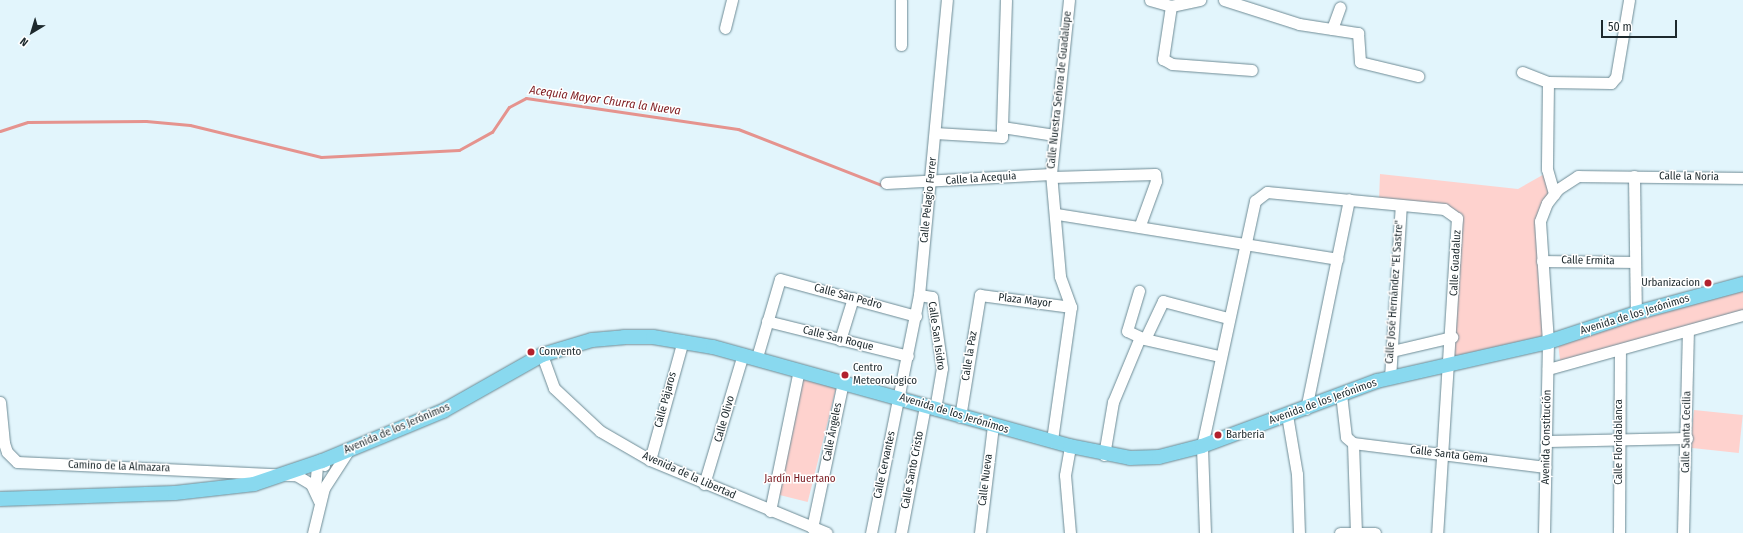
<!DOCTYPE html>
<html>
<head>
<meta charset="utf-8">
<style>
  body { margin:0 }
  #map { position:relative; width:1743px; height:533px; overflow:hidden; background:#e2f5fc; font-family:"Fira Sans Condensed",sans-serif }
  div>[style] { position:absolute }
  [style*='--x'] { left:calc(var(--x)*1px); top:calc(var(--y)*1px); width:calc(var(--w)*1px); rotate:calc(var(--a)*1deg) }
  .green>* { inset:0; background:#fed2ce; transform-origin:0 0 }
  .stream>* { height:3px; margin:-1.5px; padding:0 1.5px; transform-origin:1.5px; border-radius:1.5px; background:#e5938e }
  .roads { filter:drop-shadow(0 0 1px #6e8b95) drop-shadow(0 0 1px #6e8b95) }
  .minor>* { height:11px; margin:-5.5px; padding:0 5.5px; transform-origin:5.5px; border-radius:5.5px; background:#fff }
  .major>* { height:14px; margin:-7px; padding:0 7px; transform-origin:7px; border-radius:7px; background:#89d9ef }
  .dots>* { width:11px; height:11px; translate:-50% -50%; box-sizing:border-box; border:2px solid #fff; border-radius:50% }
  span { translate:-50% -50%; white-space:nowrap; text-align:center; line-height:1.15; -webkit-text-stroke:3px #fff; paint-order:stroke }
  .street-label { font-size:11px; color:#1d292d }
  .poi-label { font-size:11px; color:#1d292d }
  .right { translate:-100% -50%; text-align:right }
  .left { translate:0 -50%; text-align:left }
  .park-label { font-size:11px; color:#79181e }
  .water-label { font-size:12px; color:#822226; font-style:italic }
  .north { position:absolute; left:12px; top:12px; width:40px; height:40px; -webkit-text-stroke:3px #fff; paint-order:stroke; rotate:218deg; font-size:11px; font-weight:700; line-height:16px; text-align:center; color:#1d292d }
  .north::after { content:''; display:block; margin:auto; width:14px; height:18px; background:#1d292d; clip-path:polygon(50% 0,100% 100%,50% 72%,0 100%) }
  .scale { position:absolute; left:1601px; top:20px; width:76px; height:18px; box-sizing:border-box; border:2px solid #1d292d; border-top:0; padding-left:5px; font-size:12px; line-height:14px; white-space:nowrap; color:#1d292d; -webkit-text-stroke:3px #fff; paint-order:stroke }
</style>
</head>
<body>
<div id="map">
  <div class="green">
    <div style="clip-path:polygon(1548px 172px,1554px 194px,1540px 221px,1548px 342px,1450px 365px,1454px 214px,1379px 200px,1380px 174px,1518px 189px)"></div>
    <div style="clip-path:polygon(1743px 289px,1743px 314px,1561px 368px,1557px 335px)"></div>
    <div style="left:803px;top:372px;width:36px;height:125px;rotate:14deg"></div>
    <div style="left:1694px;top:410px;width:49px;height:38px;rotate:6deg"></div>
  </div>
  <div class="stream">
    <div style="--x:0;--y:131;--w:29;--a:-18"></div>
    <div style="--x:28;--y:122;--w:118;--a:-0.5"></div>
    <div style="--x:146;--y:121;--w:44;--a:5.2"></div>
    <div style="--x:190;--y:125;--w:135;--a:13.7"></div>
    <div style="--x:321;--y:157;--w:138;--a:-2.9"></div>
    <div style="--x:459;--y:150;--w:38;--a:-29"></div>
    <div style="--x:492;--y:132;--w:30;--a:-56"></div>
    <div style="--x:509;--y:107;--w:19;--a:-28"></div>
    <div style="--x:526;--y:98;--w:214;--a:8.3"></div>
    <div style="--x:738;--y:129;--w:157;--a:21.3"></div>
  </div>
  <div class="roads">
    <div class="minor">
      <div style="--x:1006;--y:0;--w:127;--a:91.8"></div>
      <div style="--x:1002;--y:127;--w:53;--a:8.7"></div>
      <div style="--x:1150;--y:0;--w:22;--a:16"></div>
      <div style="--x:1171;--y:6;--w:54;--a:98.6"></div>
      <div style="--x:1163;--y:59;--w:10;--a:29"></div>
      <div style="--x:1172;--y:64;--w:80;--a:4.3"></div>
      <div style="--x:1224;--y:0;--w:79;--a:17.7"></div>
      <div style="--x:1299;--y:24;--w:60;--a:8.7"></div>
      <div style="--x:1358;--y:33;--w:29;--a:86"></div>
      <div style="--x:1360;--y:62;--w:60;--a:13.6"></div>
      <div style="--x:1171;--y:6;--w:30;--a:-12"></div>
      <div style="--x:725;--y:28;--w:29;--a:-76"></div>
      <div style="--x:1332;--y:29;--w:23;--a:-70"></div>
      <div style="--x:901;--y:45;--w:45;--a:-90"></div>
      <div style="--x:1522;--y:72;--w:28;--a:21"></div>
      <div style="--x:1548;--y:82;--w:87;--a:90.7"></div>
      <div style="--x:1547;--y:169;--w:26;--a:74"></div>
      <div style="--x:1548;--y:82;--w:63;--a:0.9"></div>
      <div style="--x:1611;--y:83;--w:8;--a:-50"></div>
      <div style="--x:1616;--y:77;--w:78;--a:-80.4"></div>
      <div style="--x:935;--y:133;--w:67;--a:3.4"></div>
      <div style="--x:1002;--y:137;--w:10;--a:-90"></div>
      <div style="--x:1634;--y:176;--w:137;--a:89.2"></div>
      <div style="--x:1052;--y:177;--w:103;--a:-1.7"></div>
      <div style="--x:1155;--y:174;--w:7;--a:82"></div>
      <div style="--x:1156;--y:181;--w:47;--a:110"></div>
      <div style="--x:886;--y:183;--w:165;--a:-3.1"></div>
      <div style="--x:1057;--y:214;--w:284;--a:9.1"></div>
      <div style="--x:1542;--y:261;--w:91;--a:0.6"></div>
      <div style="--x:919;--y:295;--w:13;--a:9"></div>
      <div style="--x:932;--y:297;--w:72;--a:82"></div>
      <div style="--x:942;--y:368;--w:42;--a:99.7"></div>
      <div style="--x:767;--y:321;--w:145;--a:13.9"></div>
      <div style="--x:840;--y:340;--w:44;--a:-72.8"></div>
      <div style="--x:1392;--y:351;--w:62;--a:-13.1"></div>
      <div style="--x:542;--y:355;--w:35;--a:70"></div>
      <div style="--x:554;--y:388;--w:63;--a:43.1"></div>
      <div style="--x:600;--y:431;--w:58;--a:30.1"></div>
      <div style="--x:650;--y:460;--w:191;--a:22.4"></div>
      <div style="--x:1219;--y:356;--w:76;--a:-167.1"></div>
      <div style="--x:1145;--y:339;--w:42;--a:-64.7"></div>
      <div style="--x:1163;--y:301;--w:67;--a:14.7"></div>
      <div style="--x:757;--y:357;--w:81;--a:-73.6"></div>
      <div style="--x:780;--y:279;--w:141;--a:15.2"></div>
      <div style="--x:1548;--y:369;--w:202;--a:-15.5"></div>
      <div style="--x:1390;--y:378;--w:173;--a:-86.4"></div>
      <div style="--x:1341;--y:394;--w:43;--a:83.4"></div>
      <div style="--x:1346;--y:437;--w:9;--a:41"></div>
      <div style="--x:0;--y:402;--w:41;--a:84.4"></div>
      <div style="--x:4;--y:443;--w:9;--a:72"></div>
      <div style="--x:7;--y:452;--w:14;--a:45"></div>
      <div style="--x:17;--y:462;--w:279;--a:2.7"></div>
      <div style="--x:296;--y:475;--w:17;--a:31"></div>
      <div style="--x:311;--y:484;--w:19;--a:65"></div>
      <div style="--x:1306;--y:409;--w:214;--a:-78.4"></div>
      <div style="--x:1287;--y:415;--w:60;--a:80.4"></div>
      <div style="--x:1297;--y:474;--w:59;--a:88.1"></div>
      <div style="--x:960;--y:417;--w:124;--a:-80.7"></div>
      <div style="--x:980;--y:295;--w:92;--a:7.5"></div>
      <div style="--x:1052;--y:440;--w:134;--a:-81.9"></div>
      <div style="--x:1071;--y:307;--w:33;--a:-110"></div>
      <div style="--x:1060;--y:276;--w:102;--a:-95"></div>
      <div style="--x:1051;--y:174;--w:175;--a:-84.1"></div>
      <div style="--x:1548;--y:441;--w:139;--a:-1.2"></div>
      <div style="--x:1353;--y:443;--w:194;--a:7.1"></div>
      <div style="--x:1353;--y:443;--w:90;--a:88.1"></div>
      <div style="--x:1104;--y:455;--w:54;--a:-80.4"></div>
      <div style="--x:1113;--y:402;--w:70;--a:-67.4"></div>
      <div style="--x:1140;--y:337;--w:14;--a:-155"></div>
      <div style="--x:1127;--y:331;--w:42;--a:-73.3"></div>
      <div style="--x:650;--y:460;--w:124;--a:-74.6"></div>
      <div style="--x:704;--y:484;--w:136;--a:-73.3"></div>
      <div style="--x:315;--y:489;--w:23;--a:-85"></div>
      <div style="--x:317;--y:466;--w:4;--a:-63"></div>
      <div style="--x:319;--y:462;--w:6;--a:31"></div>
      <div style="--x:770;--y:511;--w:144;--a:-78.4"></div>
      <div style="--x:812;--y:528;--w:149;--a:-78"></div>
      <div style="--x:313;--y:533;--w:46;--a:-76.3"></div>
      <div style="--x:324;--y:488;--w:44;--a:-57"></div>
      <div style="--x:871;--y:533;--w:243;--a:-78.6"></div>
      <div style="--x:919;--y:295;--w:296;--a:-84.6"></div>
      <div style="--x:901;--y:533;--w:129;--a:-79.3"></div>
      <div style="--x:980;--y:533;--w:108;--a:-83.1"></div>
      <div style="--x:1070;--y:533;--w:58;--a:-94.9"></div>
      <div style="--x:1065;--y:475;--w:29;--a:-80"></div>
      <div style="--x:1205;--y:533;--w:87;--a:-92"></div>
      <div style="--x:1202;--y:446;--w:251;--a:-77.8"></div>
      <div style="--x:1255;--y:201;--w:15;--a:-37"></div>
      <div style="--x:1267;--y:192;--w:178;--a:5.5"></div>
      <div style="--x:1444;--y:209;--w:16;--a:35"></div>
      <div style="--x:1457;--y:218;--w:316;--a:93.6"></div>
      <div style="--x:1340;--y:533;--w:35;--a:0"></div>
      <div style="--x:1544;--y:533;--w:191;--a:-88.8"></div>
      <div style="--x:1548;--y:342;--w:121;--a:-93.8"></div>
      <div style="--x:1540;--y:221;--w:19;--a:-69"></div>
      <div style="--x:1547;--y:203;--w:18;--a:-52"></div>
      <div style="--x:1558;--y:189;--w:24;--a:-33"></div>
      <div style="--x:1578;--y:176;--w:165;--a:0.7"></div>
      <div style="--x:1619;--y:533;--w:183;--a:-89.7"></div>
      <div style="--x:1683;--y:533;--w:202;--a:-88.6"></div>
    </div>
    <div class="major">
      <div style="--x:0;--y:499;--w:175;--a:-2"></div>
      <div style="--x:175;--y:493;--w:80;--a:-6.5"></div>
      <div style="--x:254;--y:484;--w:72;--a:-18.7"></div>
      <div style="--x:322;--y:461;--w:131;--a:-22.5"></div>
      <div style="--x:443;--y:411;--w:114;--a:-29.5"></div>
      <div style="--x:542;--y:355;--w:52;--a:-16.7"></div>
      <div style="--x:592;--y:340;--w:32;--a:-5"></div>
      <div style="--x:624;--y:337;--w:29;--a:0"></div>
      <div style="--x:653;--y:337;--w:61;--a:9.5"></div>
      <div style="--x:713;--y:347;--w:370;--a:15.5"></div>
      <div style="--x:1070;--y:446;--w:61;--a:11.3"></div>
      <div style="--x:1130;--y:458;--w:29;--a:-2"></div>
      <div style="--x:1159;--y:457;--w:44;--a:-14.3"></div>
      <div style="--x:1202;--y:446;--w:187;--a:-20.4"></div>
      <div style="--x:1377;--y:381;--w:175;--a:-12.8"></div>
      <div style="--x:1548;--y:342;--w:93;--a:-18.2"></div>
      <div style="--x:1636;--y:313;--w:111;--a:-15.2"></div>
    </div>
  </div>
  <div class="dots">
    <div style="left:1708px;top:283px;background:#b2212d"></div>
    <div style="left:531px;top:352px;background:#b2212d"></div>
    <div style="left:845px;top:375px;background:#b2212d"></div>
    <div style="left:1218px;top:435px;background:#b2212d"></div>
  </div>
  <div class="street-label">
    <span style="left:1060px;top:90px;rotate:-84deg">Calle Nuestra Señora de Guadalupe</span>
    <span style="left:1689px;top:177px;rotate:1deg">Calle la Noria</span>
    <span style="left:981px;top:179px;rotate:-4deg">Calle la Acequia</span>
    <span style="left:929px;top:200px;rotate:-84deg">Calle Pelagio Ferrer</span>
    <span style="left:1588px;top:261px;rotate:1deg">Calle Ermita</span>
    <span style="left:1456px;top:263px;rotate:-87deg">Calle Guadaluz</span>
    <span style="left:1395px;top:292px;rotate:-86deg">Calle José Hernández "El Sastre"</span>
    <span style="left:848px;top:297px;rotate:15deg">Calle San Pedro</span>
    <span style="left:1025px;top:301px;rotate:7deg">Plaza Mayor</span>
    <span style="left:1635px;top:315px;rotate:-17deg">Avenida de los Jerónimos</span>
    <span style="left:936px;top:336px;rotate:82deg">Calle San Isidro</span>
    <span style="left:838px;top:339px;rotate:14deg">Calle San Roque</span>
    <span style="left:970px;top:356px;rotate:-81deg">Calle la Paz</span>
    <span style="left:666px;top:400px;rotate:-75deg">Calle Pájaros</span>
    <span style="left:1323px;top:402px;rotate:-20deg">Avenida de los Jerónimos</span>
    <span style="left:954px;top:414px;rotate:17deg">Avenida de los Jerónimos</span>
    <span style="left:725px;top:419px;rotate:-74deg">Calle Olivo</span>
    <span style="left:397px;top:429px;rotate:-23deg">Avenida de los Jerónimos</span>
    <span style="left:833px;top:432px;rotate:-79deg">Calle Ángeles</span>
    <span style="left:1687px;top:432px;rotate:-89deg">Calle Santa Cecilia</span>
    <span style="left:1547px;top:437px;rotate:-89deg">Avenida Constitución</span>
    <span style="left:1619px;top:442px;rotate:-90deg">Calle Floridablanca</span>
    <span style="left:1449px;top:455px;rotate:7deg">Calle Santa Gema</span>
    <span style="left:885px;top:465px;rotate:-78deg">Calle Cervantes</span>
    <span style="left:119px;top:467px;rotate:2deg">Camino de la Almazara</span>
    <span style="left:913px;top:470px;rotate:-79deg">Calle Santo Cristo</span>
    <span style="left:689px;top:476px;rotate:24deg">Avenida de la Libertad</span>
    <span style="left:986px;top:480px;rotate:-83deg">Calle Nueva</span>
  </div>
  <div class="poi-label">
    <span class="right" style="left:1700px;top:283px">Urbanizacion</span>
    <span class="left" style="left:539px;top:352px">Convento</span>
    <span class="left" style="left:853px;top:375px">Centro<br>Meteorologico</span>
    <span class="left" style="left:1226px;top:435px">Barberia</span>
  </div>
  <div class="park-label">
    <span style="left:800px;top:479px">Jardín Huertano</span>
  </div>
  <div class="water-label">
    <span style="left:605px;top:101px;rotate:8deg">Acequia Mayor Churra la Nueva</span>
  </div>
  <div class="north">N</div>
  <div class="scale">50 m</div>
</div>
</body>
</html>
